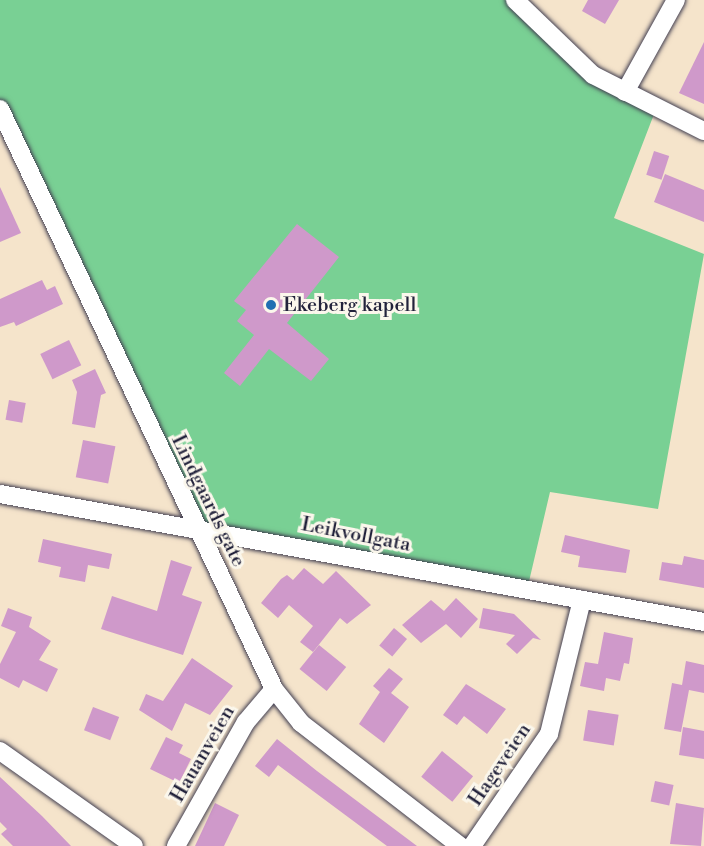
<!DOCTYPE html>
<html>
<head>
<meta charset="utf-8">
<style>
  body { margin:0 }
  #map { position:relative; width:704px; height:846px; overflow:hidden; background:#f5e4cb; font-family:"Libre Bodoni",serif }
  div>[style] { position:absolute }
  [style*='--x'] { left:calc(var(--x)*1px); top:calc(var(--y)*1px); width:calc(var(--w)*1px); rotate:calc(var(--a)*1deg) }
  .green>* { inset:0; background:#79d094 }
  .building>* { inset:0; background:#cf99ca; transform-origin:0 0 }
  .roads { filter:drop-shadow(0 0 2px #423f51) drop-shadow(0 0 2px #423f51) }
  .street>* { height:18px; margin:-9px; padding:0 9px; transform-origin:9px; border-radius:9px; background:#fff }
  .dots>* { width:16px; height:16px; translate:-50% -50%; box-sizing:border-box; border:3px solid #fbf7ec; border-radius:50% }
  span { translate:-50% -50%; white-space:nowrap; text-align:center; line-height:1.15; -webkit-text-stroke:6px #fbf7ec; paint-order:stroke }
  .poi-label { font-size:20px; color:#22223b }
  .left { translate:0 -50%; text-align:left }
  .street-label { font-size:20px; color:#22223b }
</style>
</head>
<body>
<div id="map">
  <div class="green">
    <div style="clip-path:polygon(0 0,515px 0,567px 53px,656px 109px,614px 218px,704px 254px,658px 509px,550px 492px,527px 590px,195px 528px,0 118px)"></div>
  </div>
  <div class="building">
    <div style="clip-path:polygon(588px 0,619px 0,605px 24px,582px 11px)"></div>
    <div style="clip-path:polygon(704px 42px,704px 104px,679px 93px)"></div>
    <div style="left:654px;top:151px;width:16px;height:25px;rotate:18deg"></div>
    <div style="clip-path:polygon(665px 174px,704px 190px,704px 222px,654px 202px)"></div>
    <div style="clip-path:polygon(0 187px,21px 233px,0 242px)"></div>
    <div style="clip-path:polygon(297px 224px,339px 257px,287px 323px,329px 359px,311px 381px,269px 349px,240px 386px,224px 373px,254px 335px,237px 321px,246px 310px,234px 301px)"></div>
    <div style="clip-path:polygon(42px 280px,47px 290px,55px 286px,63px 304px,16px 326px,14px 322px,0 327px,0 299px)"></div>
    <div style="left:69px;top:340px;width:28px;height:32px;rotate:64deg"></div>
    <div style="clip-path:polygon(95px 369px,106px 393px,101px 395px,95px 428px,72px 424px,77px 392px,72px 380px)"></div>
    <div style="left:9px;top:400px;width:17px;height:20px;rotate:10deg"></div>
    <div style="left:83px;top:440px;width:33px;height:38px;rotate:11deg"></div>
    <div style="clip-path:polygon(565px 535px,630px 550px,626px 573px,578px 567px,580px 556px,561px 552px)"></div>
    <div style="clip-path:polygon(43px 539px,112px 554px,109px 569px,88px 565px,85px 582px,59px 577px,61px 567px,38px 562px)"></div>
    <div style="clip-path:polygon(684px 556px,704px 560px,704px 588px,659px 580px,662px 562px,682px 565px)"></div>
    <div style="clip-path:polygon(171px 560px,192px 567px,182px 595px,202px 602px,183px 655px,101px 629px,112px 596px,157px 611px)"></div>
    <div style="clip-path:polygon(304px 568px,323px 584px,336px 571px,371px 605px,347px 624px,340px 618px,313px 652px,300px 642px,313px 626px,289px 605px,278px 618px,261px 603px,281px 579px,287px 575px,293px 580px)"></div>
    <div style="clip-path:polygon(456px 598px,478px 619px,461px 638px,446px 624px,421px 643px,402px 625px,431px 600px,444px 611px)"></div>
    <div style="clip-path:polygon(8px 608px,32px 617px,29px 627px,51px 641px,39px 660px,58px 669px,47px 692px,23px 680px,19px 688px,0 678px,0 664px,16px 632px,1px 626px)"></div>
    <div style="clip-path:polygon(483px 608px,514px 614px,541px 640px,533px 638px,517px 654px,506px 644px,515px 635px,479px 628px)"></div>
    <div style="left:394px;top:628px;width:17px;height:23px;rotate:40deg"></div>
    <div style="clip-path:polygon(604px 632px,633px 638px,629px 664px,624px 663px,620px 681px,606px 678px,604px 691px,580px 686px,585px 662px,598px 664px)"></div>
    <div style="left:319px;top:645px;width:35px;height:31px;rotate:39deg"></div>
    <div style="clip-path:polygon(192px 658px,233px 686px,210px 715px,185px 703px,172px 731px,139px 710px,146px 694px,163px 701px)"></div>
    <div style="clip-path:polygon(686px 661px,704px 665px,704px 693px,689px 690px,681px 732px,664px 729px,672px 683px,682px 685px)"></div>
    <div style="clip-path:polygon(389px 668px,403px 679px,391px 693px,409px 707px,384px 743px,359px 724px,380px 692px,373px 686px)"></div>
    <div style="clip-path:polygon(466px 684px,506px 709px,487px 734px,464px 716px,457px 725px,443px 715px)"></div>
    <div style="left:93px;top:707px;width:28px;height:25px;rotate:21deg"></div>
    <div style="left:588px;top:710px;width:31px;height:31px;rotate:9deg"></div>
    <div style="clip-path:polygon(683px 727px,704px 731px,704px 759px,679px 755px)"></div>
    <div style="clip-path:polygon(166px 737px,183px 745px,179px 753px,191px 759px,179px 783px,150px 769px)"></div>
    <div style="clip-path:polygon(277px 739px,317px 771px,417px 846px,387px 846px,278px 765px,269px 777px,255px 766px)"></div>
    <div style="left:442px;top:751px;width:40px;height:33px;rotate:39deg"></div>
    <div style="clip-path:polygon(0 777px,42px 816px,71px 846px,13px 846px,1px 834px,7px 829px,0 822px)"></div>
    <div style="left:655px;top:781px;width:19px;height:21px;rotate:12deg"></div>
    <div style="clip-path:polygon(215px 803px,239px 815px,224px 846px,195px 846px)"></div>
    <div style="clip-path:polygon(676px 803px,704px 808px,701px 846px,670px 844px)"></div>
  </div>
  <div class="roads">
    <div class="street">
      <div style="--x:515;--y:0;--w:108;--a:43.9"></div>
      <div style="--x:593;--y:75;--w:124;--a:26.8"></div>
      <div style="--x:625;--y:92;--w:105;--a:-61"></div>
      <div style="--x:0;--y:109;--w:641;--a:64.71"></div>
      <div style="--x:274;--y:689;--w:43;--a:51.5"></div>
      <div style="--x:301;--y:723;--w:201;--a:37.7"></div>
      <div style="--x:0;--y:494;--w:716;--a:10.3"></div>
      <div style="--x:0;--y:751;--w:164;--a:35.3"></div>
      <div style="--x:176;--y:846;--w:142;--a:-60.6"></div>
      <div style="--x:246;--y:722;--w:43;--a:-49.7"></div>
      <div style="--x:472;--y:846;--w:136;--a:-55.5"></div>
      <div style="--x:549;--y:734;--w:138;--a:-76.2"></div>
    </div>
  </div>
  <div class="dots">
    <div style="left:271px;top:305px;background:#1f6fb2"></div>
  </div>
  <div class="poi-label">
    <span class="left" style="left:283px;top:305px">Ekeberg kapell</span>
  </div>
  <div class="street-label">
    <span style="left:208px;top:501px;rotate:64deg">Lindgaards gate</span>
    <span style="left:356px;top:535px;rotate:11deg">Leikvollgata</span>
    <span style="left:203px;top:754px;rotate:-60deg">Hauanveien</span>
    <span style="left:500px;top:765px;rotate:-56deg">Hageveien</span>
  </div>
</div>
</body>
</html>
